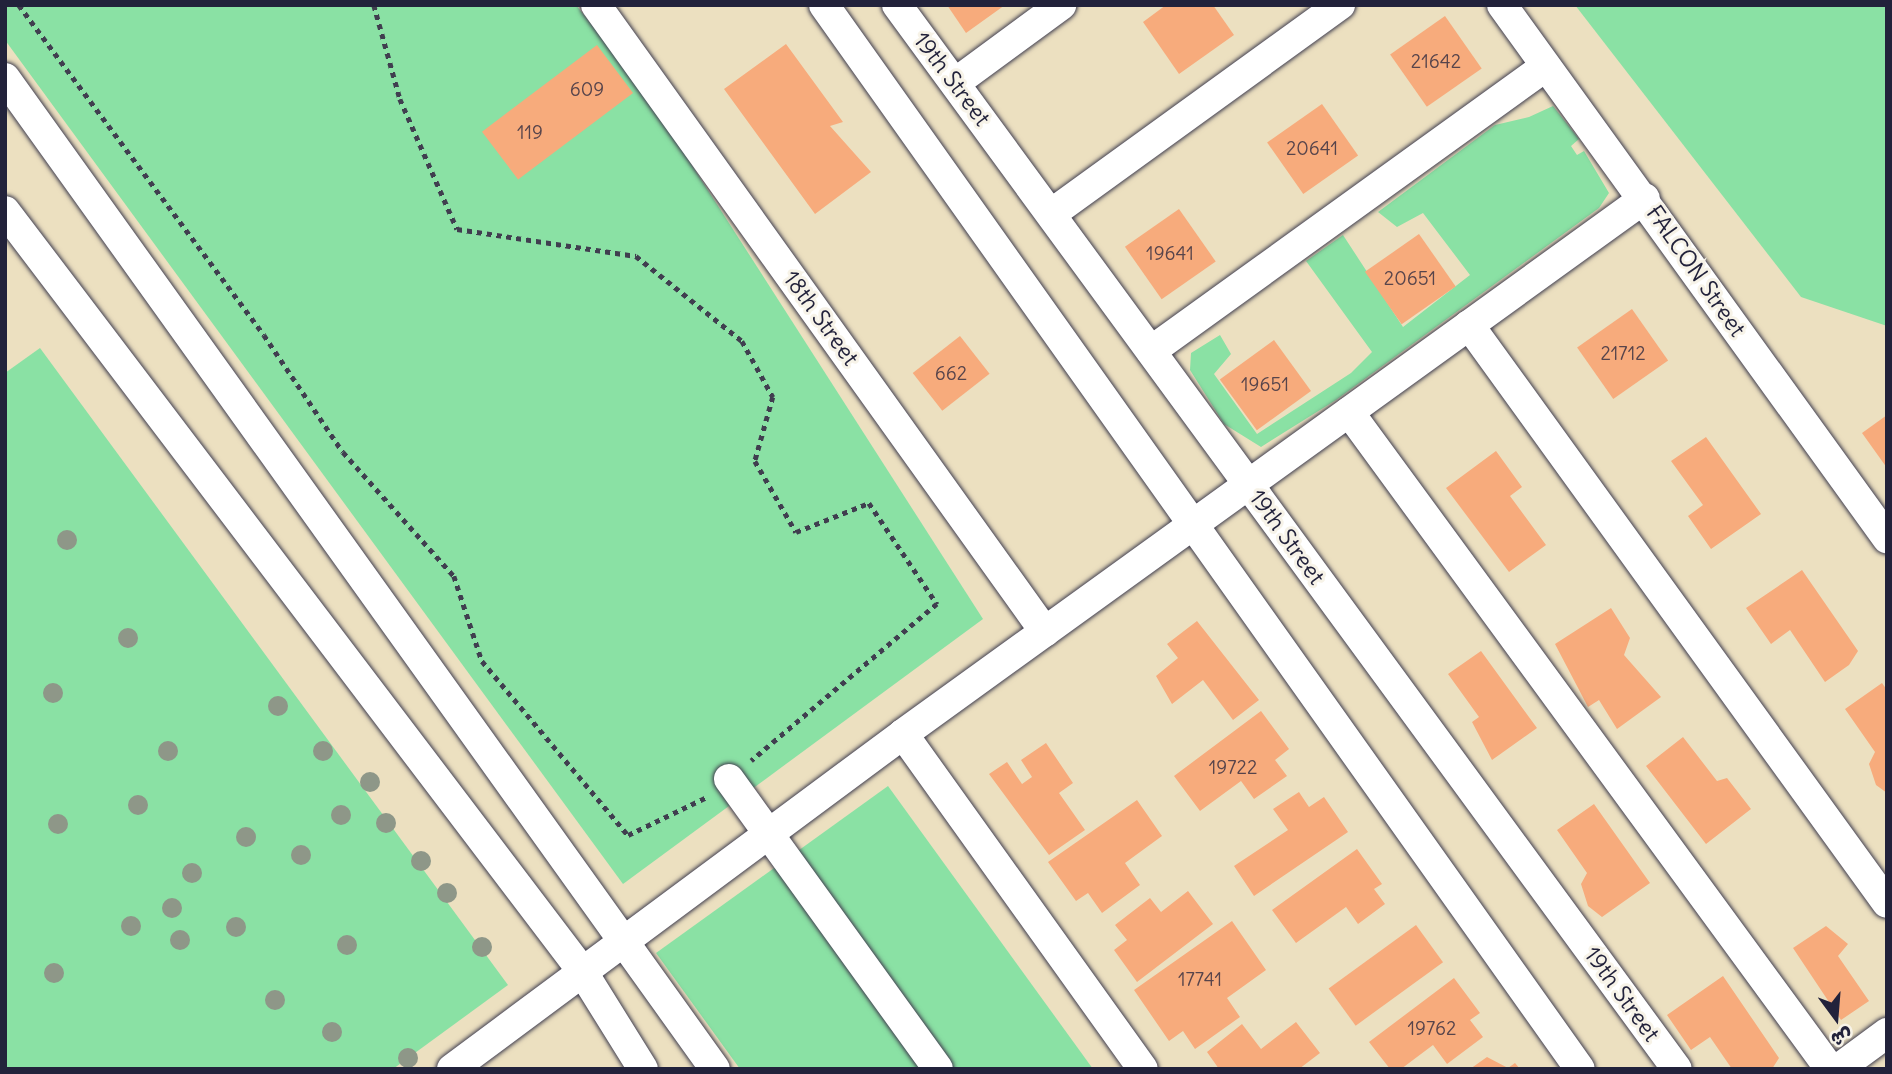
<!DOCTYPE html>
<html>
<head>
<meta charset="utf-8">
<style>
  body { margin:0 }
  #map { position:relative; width:1892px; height:1074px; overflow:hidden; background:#ece0c0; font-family:Delius,"Playpen Sans Arabic",sans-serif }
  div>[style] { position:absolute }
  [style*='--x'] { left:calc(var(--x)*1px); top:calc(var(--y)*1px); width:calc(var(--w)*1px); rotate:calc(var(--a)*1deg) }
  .green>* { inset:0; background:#8ae1a4 }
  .building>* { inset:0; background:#f7ab7c; transform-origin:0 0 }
  .path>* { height:4.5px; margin-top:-2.25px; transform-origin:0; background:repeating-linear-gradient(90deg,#403e4f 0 5px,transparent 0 10px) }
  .roads { filter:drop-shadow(0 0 2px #403e4f) drop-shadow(0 0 2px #403e4f) }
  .minor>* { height:30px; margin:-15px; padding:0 15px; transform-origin:15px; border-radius:15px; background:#fff }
  .trees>* { width:20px; height:20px; margin:-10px; border-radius:50%; background:#8e9788 }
  span { translate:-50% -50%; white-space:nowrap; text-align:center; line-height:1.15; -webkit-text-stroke:6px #f7f3e8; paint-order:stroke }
  .number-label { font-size:19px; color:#57444b }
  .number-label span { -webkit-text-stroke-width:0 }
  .street-label { font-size:23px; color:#22223b }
  .frame { position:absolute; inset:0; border:7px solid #22223b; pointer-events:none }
  .north { position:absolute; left:1801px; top:983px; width:70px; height:70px; -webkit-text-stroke:5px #f7f3e8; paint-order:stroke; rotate:164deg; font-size:19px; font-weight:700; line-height:28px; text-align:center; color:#22223b }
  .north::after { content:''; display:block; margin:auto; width:24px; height:32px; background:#22223b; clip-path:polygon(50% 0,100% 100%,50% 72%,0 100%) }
</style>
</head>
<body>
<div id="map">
  <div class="green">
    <div style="clip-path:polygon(5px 5px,576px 5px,643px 89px,983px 619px,623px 884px,5px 40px)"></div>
    <div style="clip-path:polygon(1575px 5px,1887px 5px,1887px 326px,1801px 297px)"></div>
    <div style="clip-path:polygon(1553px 106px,1579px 139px,1571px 146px,1577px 155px,1584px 151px,1609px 193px,1599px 208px,1336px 400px,1261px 447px,1224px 424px,1190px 370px,1191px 353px,1220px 335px,1231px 354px,1214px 374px,1257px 434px,1351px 373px,1372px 352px,1306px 261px,1343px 235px,1403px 327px,1470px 275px,1423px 213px,1397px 227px,1378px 212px,1495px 125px,1529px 117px)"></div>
    <div style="clip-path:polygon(40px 348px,508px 985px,393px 1069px,5px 1069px,5px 373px)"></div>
    <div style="clip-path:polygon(888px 786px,1093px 1069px,740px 1069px,656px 953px)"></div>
  </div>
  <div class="building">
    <div style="clip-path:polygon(947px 5px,1005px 5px,966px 33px)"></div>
    <div style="clip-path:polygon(1166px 5px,1213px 5px,1234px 35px,1179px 74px,1143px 22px)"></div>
    <div style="left:1445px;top:16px;width:64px;height:67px;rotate:55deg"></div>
    <div style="clip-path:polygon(786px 44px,843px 122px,830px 126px,871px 172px,815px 214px,724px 89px)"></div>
    <div style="left:597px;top:45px;width:60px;height:144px;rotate:53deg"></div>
    <div style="left:1322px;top:104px;width:63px;height:67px;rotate:55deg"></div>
    <div style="left:1179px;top:209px;width:64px;height:66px;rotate:55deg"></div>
    <div style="left:1419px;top:234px;width:64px;height:66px;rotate:55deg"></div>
    <div style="left:1632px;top:309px;width:63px;height:67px;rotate:55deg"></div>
    <div style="left:960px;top:336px;width:48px;height:60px;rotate:52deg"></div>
    <div style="left:1274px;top:340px;width:63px;height:67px;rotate:54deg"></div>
    <div style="clip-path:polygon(1887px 415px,1887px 468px,1862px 433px)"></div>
    <div style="clip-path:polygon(1706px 437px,1761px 514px,1711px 549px,1688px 516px,1703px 505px,1671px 461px)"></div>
    <div style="clip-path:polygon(1496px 451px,1522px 487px,1510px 496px,1546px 545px,1509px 572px,1446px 488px)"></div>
    <div style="clip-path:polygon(1802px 570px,1858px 651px,1849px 665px,1825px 682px,1790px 630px,1771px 644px,1746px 608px)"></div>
    <div style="clip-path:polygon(1611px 608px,1630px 638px,1624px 655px,1661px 697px,1617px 729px,1599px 700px,1588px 707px,1555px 644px)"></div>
    <div style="clip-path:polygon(1197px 621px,1259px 700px,1233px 720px,1203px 680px,1172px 704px,1156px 676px,1178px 658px,1167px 644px)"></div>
    <div style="clip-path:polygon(1481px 651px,1537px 728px,1492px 760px,1472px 722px,1479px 717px,1448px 674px)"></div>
    <div style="clip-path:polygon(1882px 683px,1887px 690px,1887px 793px,1876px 785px,1869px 764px,1875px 752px,1845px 709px)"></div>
    <div style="clip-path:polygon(1261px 711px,1289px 749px,1275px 760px,1287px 776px,1254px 799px,1241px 781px,1200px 811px,1174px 776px)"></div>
    <div style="clip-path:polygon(1683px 737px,1717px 781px,1727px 778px,1751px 809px,1706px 844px,1646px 766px)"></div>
    <div style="clip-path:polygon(1046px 743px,1073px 783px,1059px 793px,1085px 830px,1049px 855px,989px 774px,1007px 762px,1022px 784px,1032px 777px,1021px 760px)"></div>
    <div style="clip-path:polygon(1299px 792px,1309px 807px,1324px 797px,1348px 832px,1254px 896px,1234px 866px,1288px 830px,1273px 809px)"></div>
    <div style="clip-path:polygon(1137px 800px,1162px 836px,1125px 863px,1140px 885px,1102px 913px,1088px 893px,1076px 901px,1048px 862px)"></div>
    <div style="clip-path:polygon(1594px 804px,1650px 883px,1602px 917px,1588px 906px,1581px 884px,1587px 873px,1557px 830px)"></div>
    <div style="clip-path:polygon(1357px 849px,1382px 884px,1374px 889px,1385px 904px,1358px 924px,1346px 907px,1296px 943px,1272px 910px)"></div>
    <div style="clip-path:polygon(1188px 891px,1213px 924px,1137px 982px,1114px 950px,1127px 940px,1115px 925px,1150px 898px,1161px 912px)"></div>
    <div style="clip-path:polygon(1232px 921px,1266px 970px,1227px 998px,1240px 1017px,1195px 1049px,1183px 1031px,1169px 1041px,1134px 990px)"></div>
    <div style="left:1416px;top:925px;width:46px;height:108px;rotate:54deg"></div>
    <div style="clip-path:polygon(1826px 926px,1848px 944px,1838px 956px,1869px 1001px,1841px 1020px,1793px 948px)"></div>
    <div style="clip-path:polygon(1723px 976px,1779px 1058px,1772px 1069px,1732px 1069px,1710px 1037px,1691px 1050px,1667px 1015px)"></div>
    <div style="clip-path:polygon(1454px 978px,1480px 1013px,1470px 1020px,1483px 1037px,1447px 1064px,1433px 1045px,1401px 1069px,1390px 1069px,1369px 1042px)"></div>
    <div style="clip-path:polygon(1296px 1022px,1320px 1053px,1299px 1069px,1219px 1069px,1207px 1052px,1242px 1024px,1261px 1049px)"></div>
    <div style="clip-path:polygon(1487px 1057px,1508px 1068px,1515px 1063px,1520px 1069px,1470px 1069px)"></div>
  </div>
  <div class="path">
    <div style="--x:19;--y:5;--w:411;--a:53.4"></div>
    <div style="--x:264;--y:335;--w:141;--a:56"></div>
    <div style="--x:343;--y:452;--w:166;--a:48.2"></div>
    <div style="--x:454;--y:576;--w:89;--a:71.8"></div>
    <div style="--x:482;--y:661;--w:227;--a:50"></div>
    <div style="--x:628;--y:835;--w:88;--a:-25.7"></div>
    <div style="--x:374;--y:5;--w:98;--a:74.5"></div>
    <div style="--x:400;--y:99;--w:142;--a:66.3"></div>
    <div style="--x:457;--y:229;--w:181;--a:8.6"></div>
    <div style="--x:636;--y:256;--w:136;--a:38.7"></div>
    <div style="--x:742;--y:341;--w:64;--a:61"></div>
    <div style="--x:773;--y:397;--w:66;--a:105.7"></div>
    <div style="--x:755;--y:461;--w:82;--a:60"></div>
    <div style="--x:796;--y:532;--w:79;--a:-21.7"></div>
    <div style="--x:869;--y:503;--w:122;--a:56"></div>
    <div style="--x:937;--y:604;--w:243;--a:139.8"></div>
  </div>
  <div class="roads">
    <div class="minor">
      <div style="--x:596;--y:5;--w:771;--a:54.39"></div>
      <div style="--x:824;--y:5;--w:1305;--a:54.61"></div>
      <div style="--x:897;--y:5;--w:1319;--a:53.76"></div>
      <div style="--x:1502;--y:5;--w:658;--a:54.16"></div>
      <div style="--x:5;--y:78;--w:1219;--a:54.38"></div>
      <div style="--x:955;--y:83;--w:132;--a:-36.3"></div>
      <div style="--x:5;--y:211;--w:954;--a:52.79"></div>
      <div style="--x:582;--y:971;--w:115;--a:58.1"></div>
      <div style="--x:1051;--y:214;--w:357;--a:-35.9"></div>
      <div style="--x:1469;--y:325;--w:713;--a:54.13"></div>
      <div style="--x:1151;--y:351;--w:486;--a:-35.8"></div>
      <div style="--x:1349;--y:412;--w:814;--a:53.79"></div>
      <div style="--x:903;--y:734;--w:412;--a:54.4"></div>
      <div style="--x:729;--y:779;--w:357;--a:54.2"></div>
      <div style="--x:452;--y:1069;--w:562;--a:-36.6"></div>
      <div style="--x:903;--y:734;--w:915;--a:-35.84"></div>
      <div style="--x:1838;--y:1069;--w:61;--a:-36.3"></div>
    </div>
  </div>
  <div class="trees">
    <div style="left:67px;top:540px"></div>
    <div style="left:128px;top:638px"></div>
    <div style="left:53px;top:693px"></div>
    <div style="left:278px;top:706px"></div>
    <div style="left:168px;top:751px"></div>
    <div style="left:323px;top:751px"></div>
    <div style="left:370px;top:782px"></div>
    <div style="left:138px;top:805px"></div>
    <div style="left:341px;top:815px"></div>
    <div style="left:386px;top:823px"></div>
    <div style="left:58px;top:824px"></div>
    <div style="left:246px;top:837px"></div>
    <div style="left:301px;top:855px"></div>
    <div style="left:421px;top:861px"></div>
    <div style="left:192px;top:873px"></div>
    <div style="left:447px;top:893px"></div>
    <div style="left:172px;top:908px"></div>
    <div style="left:131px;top:926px"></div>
    <div style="left:236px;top:927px"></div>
    <div style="left:180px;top:940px"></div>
    <div style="left:347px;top:945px"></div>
    <div style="left:482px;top:947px"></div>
    <div style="left:54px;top:973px"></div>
    <div style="left:275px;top:1000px"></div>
    <div style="left:332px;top:1032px"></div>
    <div style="left:408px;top:1058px"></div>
  </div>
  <div class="number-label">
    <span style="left:1436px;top:62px">21642</span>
    <span style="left:587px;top:90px">609</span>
    <span style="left:530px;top:133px">119</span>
    <span style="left:1312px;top:149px">20641</span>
    <span style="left:1170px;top:254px">19641</span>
    <span style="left:1410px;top:279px">20651</span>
    <span style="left:1623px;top:354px">21712</span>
    <span style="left:951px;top:374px">662</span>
    <span style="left:1265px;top:385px">19651</span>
    <span style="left:1233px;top:768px">19722</span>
    <span style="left:1200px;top:980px">17741</span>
    <span style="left:1432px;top:1029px">19762</span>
  </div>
  <div class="street-label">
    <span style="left:952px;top:79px;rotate:53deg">19th Street</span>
    <span style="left:1696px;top:271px;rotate:55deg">FALCON Street</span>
    <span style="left:821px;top:318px;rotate:54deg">18th Street</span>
    <span style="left:1287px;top:537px;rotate:54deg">19th Street</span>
    <span style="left:1622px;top:994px;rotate:54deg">19th Street</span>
  </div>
  <div class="frame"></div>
  <div class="north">ش</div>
</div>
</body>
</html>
